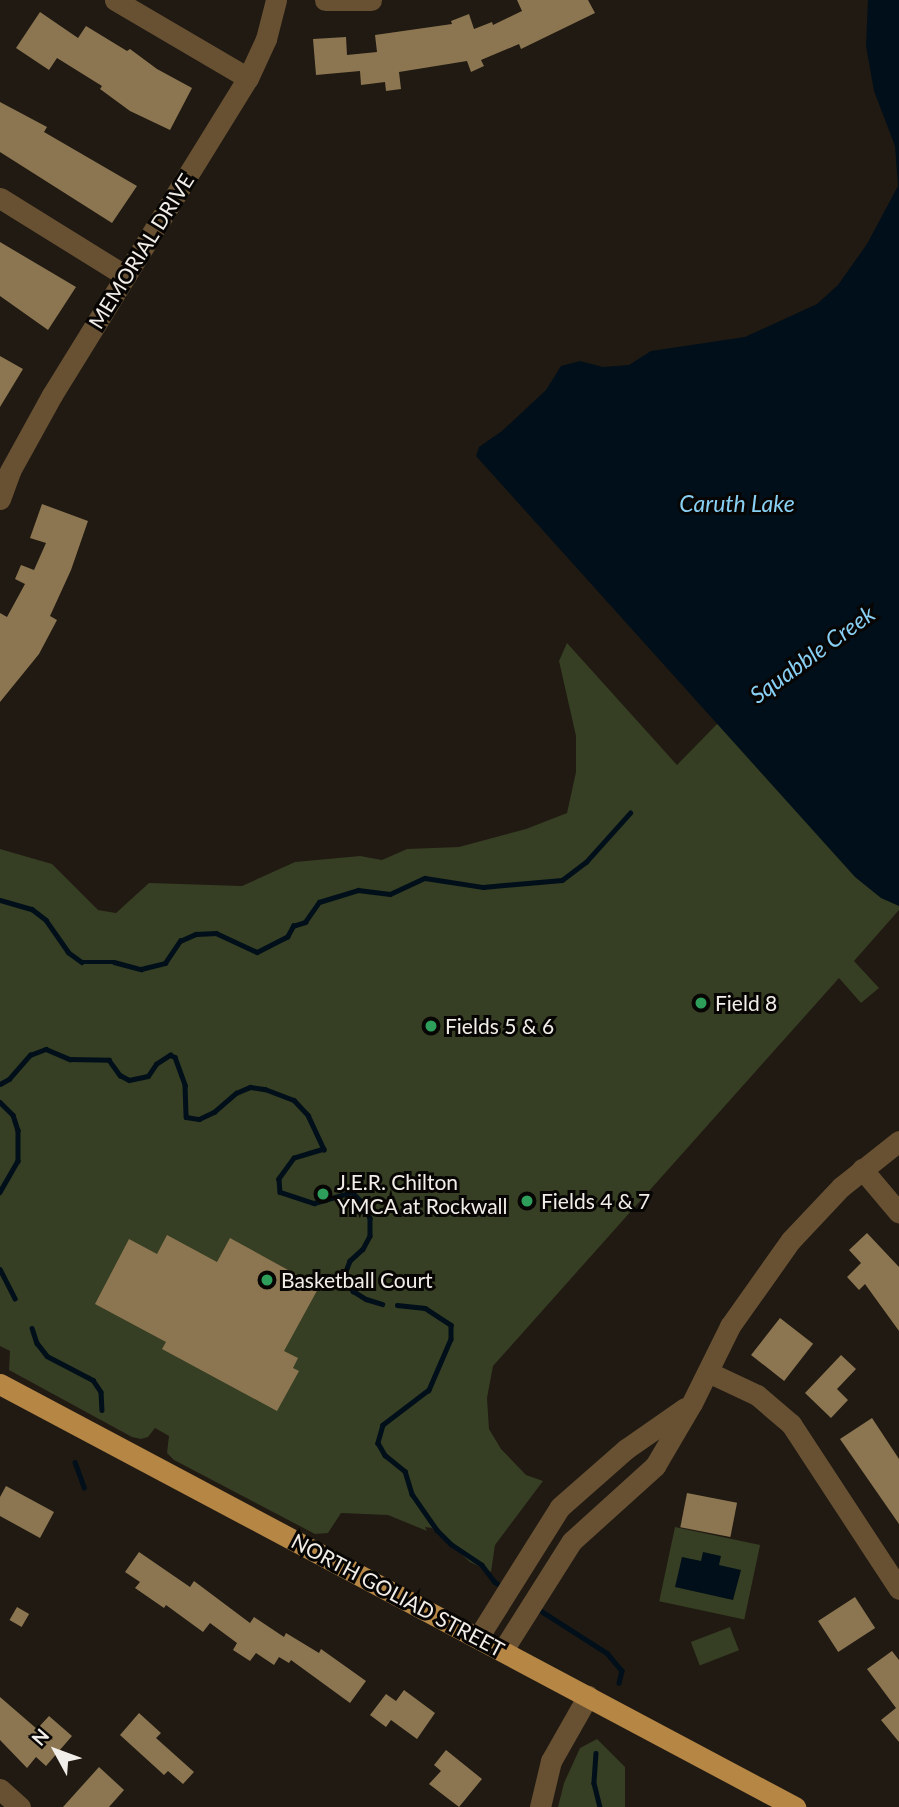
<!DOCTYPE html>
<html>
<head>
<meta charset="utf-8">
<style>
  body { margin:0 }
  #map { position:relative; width:899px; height:1807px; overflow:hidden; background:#201a12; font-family:Lato,sans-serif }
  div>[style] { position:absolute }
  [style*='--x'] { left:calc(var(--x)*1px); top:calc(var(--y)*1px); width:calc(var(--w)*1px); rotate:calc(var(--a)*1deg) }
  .green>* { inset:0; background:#363e23; transform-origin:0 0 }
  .water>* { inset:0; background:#000f19 }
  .stream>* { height:4.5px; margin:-2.25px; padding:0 2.25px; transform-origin:2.25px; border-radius:2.25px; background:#000f19 }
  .building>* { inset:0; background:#8c7651; transform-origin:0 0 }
  .minor>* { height:21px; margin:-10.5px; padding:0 10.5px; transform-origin:10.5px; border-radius:10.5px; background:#685133 }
  .major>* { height:21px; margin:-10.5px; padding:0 10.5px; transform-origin:10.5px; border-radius:10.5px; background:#b68645 }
  .dots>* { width:19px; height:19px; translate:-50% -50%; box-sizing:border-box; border:4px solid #080604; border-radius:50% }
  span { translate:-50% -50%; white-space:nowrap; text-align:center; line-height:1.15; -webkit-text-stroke:6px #080604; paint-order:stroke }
  .street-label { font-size:21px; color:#f1ede8 }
  .poi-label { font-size:21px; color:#f1ede8 }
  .left { translate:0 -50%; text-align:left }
  .water-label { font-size:23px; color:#88cff4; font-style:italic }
  .north { position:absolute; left:21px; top:1716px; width:70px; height:70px; -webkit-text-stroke:5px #080604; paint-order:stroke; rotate:311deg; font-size:19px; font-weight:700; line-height:28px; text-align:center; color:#f1ede8 }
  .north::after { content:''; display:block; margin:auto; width:24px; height:32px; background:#f1ede8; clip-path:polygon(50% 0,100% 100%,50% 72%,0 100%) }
</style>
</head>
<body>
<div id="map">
  <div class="green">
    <div style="clip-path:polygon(567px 643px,677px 765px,719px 722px,899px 874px,899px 910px,854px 961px,879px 988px,861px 1003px,839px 978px,493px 1366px,487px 1398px,489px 1429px,501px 1449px,526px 1475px,543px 1481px,495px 1545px,491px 1572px,470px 1562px,432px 1528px,425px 1527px,427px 1531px,388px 1515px,341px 1513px,328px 1533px,315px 1534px,174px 1460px,167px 1453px,169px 1436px,155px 1428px,148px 1437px,141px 1439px,132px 1437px,9px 1370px,10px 1351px,0 1346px,0 849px,52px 864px,98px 910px,116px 913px,149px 883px,242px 886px,295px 862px,360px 856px,382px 860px,407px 849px,459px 847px,526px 829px,567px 813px,576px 772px,576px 736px,559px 661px)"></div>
    <div style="left:675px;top:1527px;width:87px;height:76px;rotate:12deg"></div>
    <div style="left:730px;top:1627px;width:25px;height:42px;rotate:69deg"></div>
    <div style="clip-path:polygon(597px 1739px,625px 1767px,625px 1807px,558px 1807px,564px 1783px,580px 1748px)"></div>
  </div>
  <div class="water">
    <div style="clip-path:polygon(868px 0,899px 0,899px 906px,881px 898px,855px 877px,476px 456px,479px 447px,502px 431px,546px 390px,561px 366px,580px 361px,603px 367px,629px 365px,651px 351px,745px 337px,817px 304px,838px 285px,867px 244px,898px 186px,895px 146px,874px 91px,866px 46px)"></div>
    <div style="clip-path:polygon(703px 1552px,721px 1556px,719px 1565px,741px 1570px,733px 1600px,675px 1587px,682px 1557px,701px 1561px)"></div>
  </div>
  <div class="stream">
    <div style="--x:0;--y:900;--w:33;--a:16"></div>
    <div style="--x:32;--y:909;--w:18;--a:38"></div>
    <div style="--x:46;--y:920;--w:39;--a:55"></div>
    <div style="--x:68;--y:952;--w:17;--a:36"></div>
    <div style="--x:82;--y:962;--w:32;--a:0"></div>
    <div style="--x:114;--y:962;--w:28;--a:15"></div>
    <div style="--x:141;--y:969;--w:25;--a:-14"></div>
    <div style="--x:165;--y:963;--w:27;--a:-56"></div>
    <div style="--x:180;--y:941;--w:17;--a:-24"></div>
    <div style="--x:196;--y:934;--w:20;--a:-3"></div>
    <div style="--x:216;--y:933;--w:45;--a:24.9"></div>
    <div style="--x:257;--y:952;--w:34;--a:-27"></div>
    <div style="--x:287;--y:937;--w:13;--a:-61"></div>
    <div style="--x:293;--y:926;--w:13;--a:-18"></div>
    <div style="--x:305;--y:922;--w:24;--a:-55"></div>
    <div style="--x:319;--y:902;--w:41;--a:-17.1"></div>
    <div style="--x:358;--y:890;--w:32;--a:7"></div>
    <div style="--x:390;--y:894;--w:38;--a:-25"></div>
    <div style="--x:425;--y:878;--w:59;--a:8.8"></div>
    <div style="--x:483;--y:887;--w:79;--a:-5.1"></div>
    <div style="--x:562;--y:880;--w:30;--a:-37"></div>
    <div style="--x:586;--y:862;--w:66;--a:-48.1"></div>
    <div style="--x:0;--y:1084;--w:10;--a:-29"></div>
    <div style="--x:9;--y:1079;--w:32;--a:-49"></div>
    <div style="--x:30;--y:1055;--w:17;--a:-21"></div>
    <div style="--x:46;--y:1049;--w:26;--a:23"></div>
    <div style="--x:70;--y:1059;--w:39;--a:1"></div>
    <div style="--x:109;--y:1060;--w:19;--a:54"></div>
    <div style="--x:120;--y:1075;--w:10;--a:29"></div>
    <div style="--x:129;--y:1080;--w:19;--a:-12"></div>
    <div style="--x:148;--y:1076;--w:14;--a:-56"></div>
    <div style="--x:156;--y:1064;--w:17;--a:-33"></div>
    <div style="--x:170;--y:1055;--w:5;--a:22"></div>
    <div style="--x:175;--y:1057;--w:30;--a:70"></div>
    <div style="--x:185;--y:1085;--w:32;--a:88"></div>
    <div style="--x:186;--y:1117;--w:13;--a:9"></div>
    <div style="--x:199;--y:1119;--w:17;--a:-25"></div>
    <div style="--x:214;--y:1112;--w:29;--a:-41"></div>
    <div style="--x:236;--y:1093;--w:15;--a:-23"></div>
    <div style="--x:250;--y:1087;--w:15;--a:8"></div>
    <div style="--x:265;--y:1089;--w:31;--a:21"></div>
    <div style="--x:294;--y:1100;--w:21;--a:47"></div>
    <div style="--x:308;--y:1115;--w:38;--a:65"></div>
    <div style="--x:324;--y:1149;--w:31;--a:163"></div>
    <div style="--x:294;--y:1158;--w:26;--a:126"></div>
    <div style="--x:279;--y:1179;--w:13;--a:86"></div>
    <div style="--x:280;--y:1192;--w:36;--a:18"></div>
    <div style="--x:314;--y:1203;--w:40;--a:-16"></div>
    <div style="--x:352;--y:1192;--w:13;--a:45"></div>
    <div style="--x:361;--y:1201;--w:19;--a:62"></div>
    <div style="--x:370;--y:1218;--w:18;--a:90"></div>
    <div style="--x:370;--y:1236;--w:15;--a:118"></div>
    <div style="--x:363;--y:1249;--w:18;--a:137"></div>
    <div style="--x:350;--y:1261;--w:14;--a:111"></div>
    <div style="--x:345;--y:1274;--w:19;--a:65"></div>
    <div style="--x:353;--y:1291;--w:15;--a:32"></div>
    <div style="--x:366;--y:1299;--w:17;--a:17"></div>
    <div style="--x:0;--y:1102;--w:18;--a:45"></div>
    <div style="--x:13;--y:1115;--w:16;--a:72"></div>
    <div style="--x:18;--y:1130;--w:31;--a:90"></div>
    <div style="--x:18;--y:1161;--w:36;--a:120"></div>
    <div style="--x:0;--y:1269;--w:33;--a:63"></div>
    <div style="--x:397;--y:1305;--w:28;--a:6"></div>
    <div style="--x:425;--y:1308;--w:31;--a:33"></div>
    <div style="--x:451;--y:1325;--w:14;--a:90"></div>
    <div style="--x:451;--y:1339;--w:56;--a:113.3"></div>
    <div style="--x:429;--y:1390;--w:58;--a:142.7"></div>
    <div style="--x:383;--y:1425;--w:19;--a:106"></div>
    <div style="--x:378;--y:1443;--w:14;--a:60"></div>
    <div style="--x:385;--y:1455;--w:26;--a:39"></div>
    <div style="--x:405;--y:1471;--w:24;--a:73"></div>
    <div style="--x:412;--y:1494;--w:44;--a:55.2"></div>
    <div style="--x:437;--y:1530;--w:20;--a:45"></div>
    <div style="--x:451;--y:1544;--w:37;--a:34"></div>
    <div style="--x:482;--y:1565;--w:21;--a:53"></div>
    <div style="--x:495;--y:1582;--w:11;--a:34"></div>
    <div style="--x:32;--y:1328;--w:16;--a:72"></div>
    <div style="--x:37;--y:1343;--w:16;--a:52"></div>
    <div style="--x:47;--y:1356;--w:52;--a:27.6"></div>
    <div style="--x:93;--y:1380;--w:14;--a:56"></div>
    <div style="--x:101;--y:1392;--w:18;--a:87"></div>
    <div style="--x:75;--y:1462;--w:27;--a:70"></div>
    <div style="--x:538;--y:1609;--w:82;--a:32.5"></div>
    <div style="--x:607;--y:1653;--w:23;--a:50"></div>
    <div style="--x:622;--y:1671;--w:12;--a:104"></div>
    <div style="--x:596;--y:1753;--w:30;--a:94"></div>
    <div style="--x:594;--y:1783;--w:25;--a:76"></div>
  </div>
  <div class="building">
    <div style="clip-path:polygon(517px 0,588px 0,595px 13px,521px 49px,519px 44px,481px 60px,484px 66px,471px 72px,467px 61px,399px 72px,401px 89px,386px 91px,385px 82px,361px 85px,360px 71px,316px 75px,313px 39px,346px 37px,347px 55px,377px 52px,375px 35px,452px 24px,451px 21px,469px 14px,474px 29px,492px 22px,493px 25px,522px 11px)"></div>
    <div style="clip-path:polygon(40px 12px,78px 38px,86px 26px,127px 51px,130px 49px,157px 69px,192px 88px,170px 130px,130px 111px,100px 89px,102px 86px,57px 58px,49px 70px,16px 48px)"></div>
    <div style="clip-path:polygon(0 102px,47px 127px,44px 132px,137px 186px,112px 223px,0 152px)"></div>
    <div style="clip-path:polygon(0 242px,76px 287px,48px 330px,0 296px)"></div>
    <div style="clip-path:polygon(0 356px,23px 369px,0 407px)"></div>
    <div style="clip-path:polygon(42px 504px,88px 521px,71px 570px,50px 616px,57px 620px,39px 654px,0 702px,0 613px,7px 617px,25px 584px,15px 579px,21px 565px,34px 570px,46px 543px,30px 538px)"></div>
    <div style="clip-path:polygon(867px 1233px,899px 1267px,899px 1331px,865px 1284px,859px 1290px,847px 1277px,861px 1263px,849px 1250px)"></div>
    <div style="clip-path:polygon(167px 1235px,217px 1262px,230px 1238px,319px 1287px,284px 1351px,298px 1358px,293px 1368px,299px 1371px,277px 1411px,162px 1349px,166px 1342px,95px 1304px,129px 1239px,157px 1254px)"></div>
    <div style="left:780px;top:1318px;width:42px;height:47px;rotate:38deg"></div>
    <div style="clip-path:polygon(841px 1355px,856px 1369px,837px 1389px,848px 1400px,831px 1418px,805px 1393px)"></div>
    <div style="clip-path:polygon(872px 1418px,899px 1459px,899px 1524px,840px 1439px)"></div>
    <div style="clip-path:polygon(6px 1486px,54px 1512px,40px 1538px,0 1516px,0 1497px)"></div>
    <div style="left:687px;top:1493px;width:51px;height:35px;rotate:11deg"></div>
    <div style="clip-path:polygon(139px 1552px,190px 1587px,194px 1581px,250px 1623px,254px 1617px,284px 1637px,286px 1633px,319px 1653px,321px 1649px,366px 1681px,350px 1703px,291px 1660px,289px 1663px,279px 1657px,274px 1665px,256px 1653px,250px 1661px,233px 1650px,237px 1643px,210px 1623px,203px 1632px,166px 1605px,164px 1608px,135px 1588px,140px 1582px,125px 1572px)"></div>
    <div style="left:855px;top:1597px;width:37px;height:44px;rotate:57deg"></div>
    <div style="left:17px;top:1607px;width:14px;height:15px;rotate:30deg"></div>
    <div style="clip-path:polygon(892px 1651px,899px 1660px,899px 1742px,881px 1720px,896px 1708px,867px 1669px)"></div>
    <div style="clip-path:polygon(404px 1690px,435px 1713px,417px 1739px,391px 1720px,386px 1727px,370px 1715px,386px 1694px,396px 1701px)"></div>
    <div style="clip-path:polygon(0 1697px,37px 1729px,49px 1716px,72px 1736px,46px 1766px,36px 1757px,27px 1768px,0 1740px)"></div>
    <div style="clip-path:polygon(139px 1713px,161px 1733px,156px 1738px,194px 1772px,183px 1784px,168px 1771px,164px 1775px,120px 1735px)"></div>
    <div style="clip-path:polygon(446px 1750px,482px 1779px,459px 1807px,429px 1784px,441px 1771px,434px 1765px)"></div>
    <div style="clip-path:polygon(99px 1767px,124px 1790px,109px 1807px,63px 1807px)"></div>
  </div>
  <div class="minor">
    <div style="--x:115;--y:0;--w:154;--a:30.4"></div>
    <div style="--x:325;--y:0;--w:46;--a:0"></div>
    <div style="--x:0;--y:198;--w:148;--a:31.8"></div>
    <div style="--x:0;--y:499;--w:30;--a:-70"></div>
    <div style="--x:10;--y:471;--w:87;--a:-61.1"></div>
    <div style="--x:52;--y:395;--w:373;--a:-58.3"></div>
    <div style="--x:248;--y:78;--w:43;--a:-65.2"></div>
    <div style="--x:266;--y:39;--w:40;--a:-75.6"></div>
    <div style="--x:862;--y:1169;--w:57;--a:49.9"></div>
    <div style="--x:708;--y:1372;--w:54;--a:25.1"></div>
    <div style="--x:757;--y:1395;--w:45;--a:40.5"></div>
    <div style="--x:791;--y:1424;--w:197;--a:56.8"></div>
    <div style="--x:479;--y:1636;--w:152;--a:-57.9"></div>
    <div style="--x:560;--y:1507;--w:88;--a:-41.3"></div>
    <div style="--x:626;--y:1449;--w:72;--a:-34.8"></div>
    <div style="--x:503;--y:1650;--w:129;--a:-57.7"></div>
    <div style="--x:572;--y:1541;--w:112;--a:-42.1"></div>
    <div style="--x:655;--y:1466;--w:73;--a:-59.6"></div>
    <div style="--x:692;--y:1403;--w:86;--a:-63.7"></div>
    <div style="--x:730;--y:1326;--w:105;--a:-54.7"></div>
    <div style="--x:791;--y:1240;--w:73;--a:-46.7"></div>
    <div style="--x:841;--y:1187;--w:74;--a:-38.4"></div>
    <div style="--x:0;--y:1789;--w:27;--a:42"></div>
    <div style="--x:540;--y:1807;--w:47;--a:-76.6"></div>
    <div style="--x:551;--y:1761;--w:75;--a:-60.4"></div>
  </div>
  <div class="major">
    <div style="--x:0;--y:1384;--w:901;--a:28.02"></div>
  </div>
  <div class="dots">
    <div style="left:701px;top:1003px;background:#2e9e5b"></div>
    <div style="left:431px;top:1026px;background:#2e9e5b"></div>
    <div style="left:323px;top:1194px;background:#2e9e5b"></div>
    <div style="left:527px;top:1201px;background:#2e9e5b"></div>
    <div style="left:267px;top:1280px;background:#2e9e5b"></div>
  </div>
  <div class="street-label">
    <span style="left:141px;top:251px;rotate:-58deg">MEMORIAL DRIVE</span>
    <span style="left:398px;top:1595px;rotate:28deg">NORTH GOLIAD STREET</span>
  </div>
  <div class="poi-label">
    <span class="left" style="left:715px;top:1003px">Field 8</span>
    <span class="left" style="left:445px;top:1026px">Fields 5 &amp; 6</span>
    <span class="left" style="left:337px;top:1194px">J.E.R. Chilton<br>YMCA at Rockwall</span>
    <span class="left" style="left:541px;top:1201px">Fields 4 &amp; 7</span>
    <span class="left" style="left:281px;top:1280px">Basketball Court</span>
  </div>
  <div class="water-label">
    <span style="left:737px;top:503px">Caruth Lake</span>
    <span style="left:812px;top:654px;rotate:-36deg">Squabble Creek</span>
  </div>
  <div class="north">N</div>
</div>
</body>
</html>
